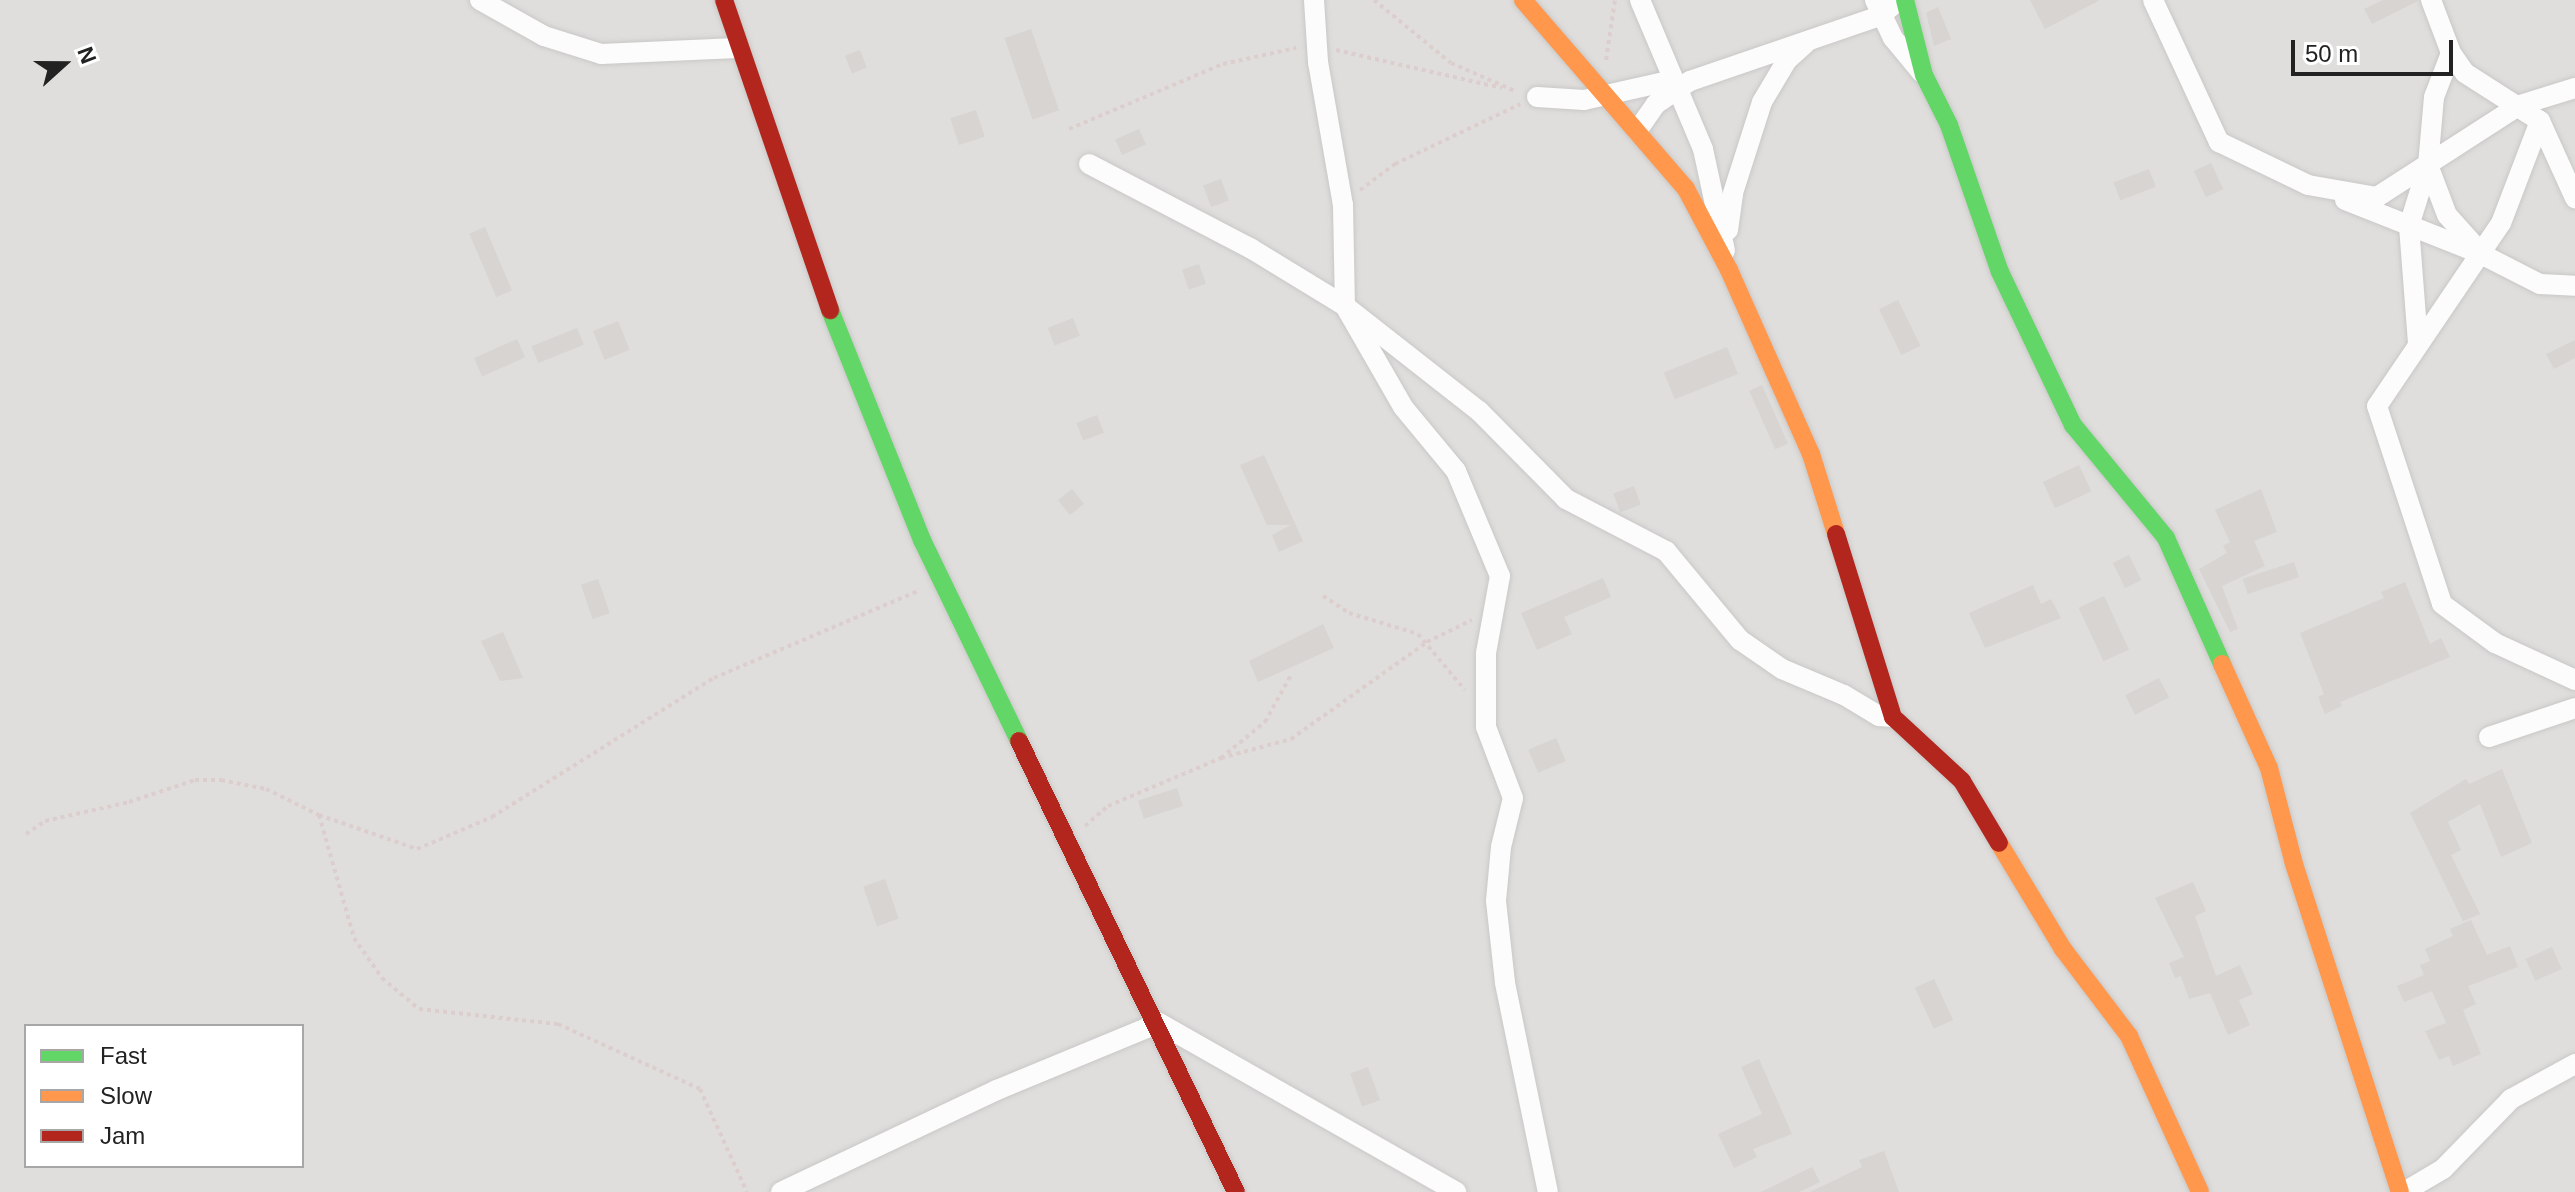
<!DOCTYPE html>
<html>
<head>
<meta charset="utf-8">
<style>
  body { margin:0 }
  #map { position:relative; width:2575px; height:1192px; overflow:hidden; background:#f0eeeb; font-family:Arial,sans-serif }
  div>[style] { position:absolute }
  [style*='--x'] { left:calc(var(--x)*1px); top:calc(var(--y)*1px); width:calc(var(--w)*1px); rotate:calc(var(--a)*1deg) }
  .residential>* { inset:0; background:#dfdedc }
  .building>* { inset:0; background:#d7d4d2; transform-origin:0 0 }
  .path>* { height:4px; margin-top:-2px; transform-origin:0; background:repeating-linear-gradient(90deg,#dccecd 0 4px,transparent 0 8px) }
  .roads { filter:drop-shadow(0 0 2px #c9c8c7) drop-shadow(0 0 2px #c9c8c7) }
  .street>* { height:20px; margin:-10px; padding:0 10px; transform-origin:10px; border-radius:10px; background:#fdfcfc }
  .fast>* { height:18px; margin:-9px; padding:0 9px; transform-origin:9px; border-radius:9px; background:#63d668 }
  .slow>* { height:18px; margin:-9px; padding:0 9px; transform-origin:9px; border-radius:9px; background:#ff974d }
  .jam>* { height:18px; margin:-9px; padding:0 9px; transform-origin:9px; border-radius:9px; background:#b3261e }
  span { translate:-50% -50%; white-space:nowrap; text-align:center; line-height:1.15; -webkit-text-stroke:6px #fff; paint-order:stroke }
  .legend { position:absolute; left:24px; top:1024px; width:280px; height:144px; box-sizing:border-box; background:#fff; border:2px solid #a7a7a7; margin:0; padding:10px 14px; list-style:none; font-size:24px; color:#222 }
  .legend li { display:flex; align-items:center; gap:16px; height:40px }
  .legend b { width:40px; border:2px solid #a7a7a7 }
  .north { position:absolute; left:24px; top:24px; width:80px; height:80px; -webkit-text-stroke:6px #fff; paint-order:stroke; rotate:69deg; font-size:22px; font-weight:700; line-height:32px; text-align:center; color:#222 }
  .north::after { content:''; display:block; margin:auto; width:28px; height:36px; background:#222; clip-path:polygon(50% 0,100% 100%,50% 72%,0 100%) }
  .scale { position:absolute; left:2291px; top:40px; width:162px; height:36px; box-sizing:border-box; border:4px solid #222; border-top:0; padding-left:10px; font-size:24px; line-height:28px; white-space:nowrap; color:#222; -webkit-text-stroke:6px #fff; paint-order:stroke }
</style>
</head>
<body>
<div id="map">
  <div class="residential">
    <div style="clip-path:polygon(evenodd,0 0,2575px 0,2575px 1192px,0 1192px,0 0,26px 1026px,302px 1026px,302px 1166px,26px 1166px,26px 1026px)"></div>
  </div>
  <div class="building">
    <div style="clip-path:polygon(2030px 0,2100px 0,2045px 29px)"></div>
    <div style="clip-path:polygon(2383px 0,2418px 0,2418px 1px,2372px 24px,2364px 9px)"></div>
    <div style="clip-path:polygon(1938px 7px,1951px 39px,1934px 46px,1926px 13px)"></div>
    <div style="left:1031px;top:29px;width:86px;height:28px;rotate:71deg"></div>
    <div style="left:860px;top:50px;width:19px;height:16px;rotate:69deg"></div>
    <div style="left:976px;top:110px;width:28px;height:27px;rotate:72deg"></div>
    <div style="left:1139px;top:129px;width:17px;height:26px;rotate:66deg"></div>
    <div style="left:2211px;top:163px;width:29px;height:19px;rotate:65deg"></div>
    <div style="left:2149px;top:169px;width:19px;height:38px;rotate:69deg"></div>
    <div style="left:1221px;top:179px;width:23px;height:19px;rotate:70deg"></div>
    <div style="left:485px;top:227px;width:69px;height:17px;rotate:67deg"></div>
    <div style="left:1199px;top:264px;width:21px;height:18px;rotate:71deg"></div>
    <div style="left:1898px;top:300px;width:51px;height:21px;rotate:64deg"></div>
    <div style="left:1073px;top:318px;width:19px;height:27px;rotate:69deg"></div>
    <div style="left:618px;top:321px;width:31px;height:27px;rotate:68deg"></div>
    <div style="left:577px;top:328px;width:18px;height:49px;rotate:68deg"></div>
    <div style="left:517px;top:339px;width:20px;height:47px;rotate:66deg"></div>
    <div style="clip-path:polygon(2575px 340px,2575px 358px,2554px 369px,2546px 354px)"></div>
    <div style="left:1727px;top:347px;width:29px;height:68px;rotate:68deg"></div>
    <div style="left:1762px;top:385px;width:64px;height:14px;rotate:66deg"></div>
    <div style="left:1097px;top:415px;width:19px;height:22px;rotate:69deg"></div>
    <div style="clip-path:polygon(1264px 455px,1303px 541px,1279px 552px,1272px 535px,1291px 525px,1267px 525px,1240px 465px)"></div>
    <div style="left:2079px;top:465px;width:29px;height:40px;rotate:65deg"></div>
    <div style="left:1634px;top:486px;width:20px;height:22px;rotate:70deg"></div>
    <div style="left:1072px;top:489px;width:19px;height:18px;rotate:51deg"></div>
    <div style="clip-path:polygon(2261px 489px,2277px 532px,2254px 541px,2265px 566px,2222px 586px,2238px 629px,2230px 632px,2199px 569px,2227px 553px,2223px 546px,2230px 542px,2215px 510px)"></div>
    <div style="left:2129px;top:555px;width:28px;height:18px;rotate:64deg"></div>
    <div style="left:2294px;top:562px;width:16px;height:54px;rotate:72deg"></div>
    <div style="clip-path:polygon(1603px 578px,1611px 597px,1564px 617px,1572px 634px,1537px 650px,1521px 613px)"></div>
    <div style="left:598px;top:579px;width:36px;height:18px;rotate:71deg"></div>
    <div style="clip-path:polygon(2405px 582px,2430px 644px,2441px 638px,2450px 657px,2340px 702px,2342px 706px,2325px 714px,2318px 697px,2324px 694px,2300px 633px,2384px 598px,2381px 592px)"></div>
    <div style="clip-path:polygon(2033px 585px,2041px 604px,2051px 599px,2061px 618px,1985px 648px,1969px 613px)"></div>
    <div style="left:2104px;top:596px;width:59px;height:28px;rotate:65deg"></div>
    <div style="clip-path:polygon(1323px 624px,1334px 648px,1258px 682px,1249px 661px)"></div>
    <div style="clip-path:polygon(503px 632px,523px 678px,500px 681px,481px 641px)"></div>
    <div style="left:2159px;top:678px;width:22px;height:38px;rotate:63deg"></div>
    <div style="left:1556px;top:738px;width:25px;height:30px;rotate:67deg"></div>
    <div style="clip-path:polygon(2502px 769px,2532px 843px,2501px 857px,2480px 804px,2448px 822px,2461px 850px,2451px 855px,2480px 914px,2463px 921px,2410px 813px,2466px 779px,2469px 784px)"></div>
    <div style="left:1177px;top:788px;width:19px;height:41px;rotate:72deg"></div>
    <div style="left:885px;top:879px;width:42px;height:23px;rotate:71deg"></div>
    <div style="clip-path:polygon(2193px 882px,2206px 911px,2195px 916px,2216px 976px,2240px 965px,2253px 994px,2239px 1000px,2250px 1025px,2228px 1035px,2210px 993px,2189px 999px,2181px 976px,2175px 978px,2169px 963px,2184px 957px,2155px 898px)"></div>
    <div style="clip-path:polygon(2471px 920px,2487px 955px,2510px 946px,2518px 967px,2468px 986px,2476px 1004px,2463px 1010px,2481px 1054px,2453px 1066px,2449px 1056px,2439px 1060px,2425px 1031px,2446px 1023px,2432px 991px,2404px 1002px,2397px 986px,2424px 975px,2420px 965px,2430px 961px,2425px 949px,2453px 936px,2450px 929px)"></div>
    <div style="left:2552px;top:947px;width:24px;height:29px;rotate:66deg"></div>
    <div style="left:1934px;top:979px;width:45px;height:21px;rotate:65deg"></div>
    <div style="clip-path:polygon(1759px 1059px,1792px 1134px,1753px 1149px,1757px 1157px,1734px 1168px,1718px 1134px,1762px 1114px,1741px 1067px)"></div>
    <div style="left:1368px;top:1067px;width:35px;height:19px;rotate:70deg"></div>
    <div style="clip-path:polygon(1884px 1151px,1899px 1192px,1810px 1192px,1862px 1167px,1859px 1160px)"></div>
    <div style="clip-path:polygon(1812px 1167px,1820px 1182px,1799px 1192px,1761px 1192px)"></div>
  </div>
  <div class="path">
    <div style="--x:1374;--y:0;--w:99;--a:39.3"></div>
    <div style="--x:1451;--y:63;--w:72;--a:23.7"></div>
    <div style="--x:1336;--y:50;--w:170;--a:12.9"></div>
    <div style="--x:1606;--y:60;--w:61;--a:-81.5"></div>
    <div style="--x:1069;--y:129;--w:167;--a:-22.9"></div>
    <div style="--x:1223;--y:64;--w:75;--a:-12.4"></div>
    <div style="--x:1360;--y:190;--w:44;--a:-36.6"></div>
    <div style="--x:1395;--y:164;--w:139;--a:-25.6"></div>
    <div style="--x:1323;--y:596;--w:31;--a:33"></div>
    <div style="--x:1349;--y:613;--w:72;--a:16.9"></div>
    <div style="--x:1418;--y:634;--w:73;--a:50"></div>
    <div style="--x:1221;--y:758;--w:73;--a:-15.2"></div>
    <div style="--x:1291;--y:739;--w:167;--a:-35.5"></div>
    <div style="--x:1427;--y:642;--w:50;--a:-26.1"></div>
    <div style="--x:319;--y:815;--w:128;--a:74.1"></div>
    <div style="--x:354;--y:938;--w:49;--a:55"></div>
    <div style="--x:382;--y:978;--w:48;--a:40"></div>
    <div style="--x:419;--y:1009;--w:140;--a:6.2"></div>
    <div style="--x:558;--y:1024;--w:156;--a:24.6"></div>
    <div style="--x:700;--y:1089;--w:113;--a:65.5"></div>
    <div style="--x:1085;--y:826;--w:30;--a:-41"></div>
    <div style="--x:1108;--y:806;--w:123;--a:-23"></div>
    <div style="--x:1221;--y:758;--w:57;--a:-39.3"></div>
    <div style="--x:1265;--y:722;--w:54;--a:-61"></div>
    <div style="--x:26;--y:834;--w:23;--a:-34"></div>
    <div style="--x:45;--y:821;--w:86;--a:-12.7"></div>
    <div style="--x:129;--y:802;--w:70;--a:-18.4"></div>
    <div style="--x:195;--y:780;--w:26;--a:0"></div>
    <div style="--x:221;--y:780;--w:46;--a:11.3"></div>
    <div style="--x:266;--y:789;--w:59;--a:26.1"></div>
    <div style="--x:319;--y:815;--w:104;--a:19.1"></div>
    <div style="--x:417;--y:849;--w:82;--a:-23.1"></div>
    <div style="--x:492;--y:817;--w:262;--a:-32.1"></div>
    <div style="--x:714;--y:678;--w:224;--a:-23.1"></div>
  </div>
  <div class="roads">
    <div class="street">
      <div style="--x:480;--y:0;--w:73;--a:29.4"></div>
      <div style="--x:544;--y:36;--w:60;--a:17.5"></div>
      <div style="--x:601;--y:54;--w:136;--a:-2.5"></div>
      <div style="--x:1314;--y:0;--w:62;--a:86.3"></div>
      <div style="--x:1318;--y:62;--w:145;--a:80.1"></div>
      <div style="--x:1343;--y:205;--w:101;--a:88.9"></div>
      <div style="--x:1345;--y:306;--w:116;--a:60.1"></div>
      <div style="--x:1403;--y:407;--w:83;--a:50.4"></div>
      <div style="--x:1456;--y:471;--w:114;--a:67.3"></div>
      <div style="--x:1500;--y:576;--w:78;--a:100.3"></div>
      <div style="--x:1486;--y:653;--w:74;--a:90"></div>
      <div style="--x:1486;--y:727;--w:76;--a:69.2"></div>
      <div style="--x:1513;--y:798;--w:50;--a:103.8"></div>
      <div style="--x:1501;--y:847;--w:54;--a:95.3"></div>
      <div style="--x:1496;--y:901;--w:82;--a:83.7"></div>
      <div style="--x:1505;--y:983;--w:213;--a:78.4"></div>
      <div style="--x:1640;--y:0;--w:162;--a:67.1"></div>
      <div style="--x:1703;--y:149;--w:104;--a:77.8"></div>
      <div style="--x:1875;--y:0;--w:42;--a:64.7"></div>
      <div style="--x:1893;--y:38;--w:45;--a:50.4"></div>
      <div style="--x:2153;--y:0;--w:157;--a:65.1"></div>
      <div style="--x:2219;--y:142;--w:99;--a:25.8"></div>
      <div style="--x:2308;--y:185;--w:70;--a:9.9"></div>
      <div style="--x:2377;--y:197;--w:170;--a:-32.8"></div>
      <div style="--x:2520;--y:105;--w:58;--a:-17.2"></div>
      <div style="--x:2431;--y:0;--w:57;--a:69.3"></div>
      <div style="--x:2451;--y:53;--w:24;--a:55"></div>
      <div style="--x:2465;--y:73;--w:89;--a:32.6"></div>
      <div style="--x:2540;--y:121;--w:85;--a:65.6"></div>
      <div style="--x:2451;--y:53;--w:47;--a:111.1"></div>
      <div style="--x:2434;--y:97;--w:68;--a:95"></div>
      <div style="--x:2428;--y:165;--w:53;--a:69.2"></div>
      <div style="--x:2447;--y:215;--w:54;--a:48"></div>
      <div style="--x:2483;--y:255;--w:64;--a:27"></div>
      <div style="--x:2540;--y:284;--w:35;--a:3"></div>
      <div style="--x:1537;--y:97;--w:47;--a:3.7"></div>
      <div style="--x:1584;--y:100;--w:91;--a:-12.7"></div>
      <div style="--x:2540;--y:121;--w:109;--a:110.9"></div>
      <div style="--x:2501;--y:223;--w:221;--a:124.1"></div>
      <div style="--x:2377;--y:406;--w:208;--a:71.8"></div>
      <div style="--x:2442;--y:604;--w:66;--a:36.3"></div>
      <div style="--x:2495;--y:643;--w:88;--a:24.8"></div>
      <div style="--x:1637;--y:131;--w:33;--a:-55"></div>
      <div style="--x:1656;--y:104;--w:41;--a:-34.1"></div>
      <div style="--x:1690;--y:81;--w:201;--a:-18.9"></div>
      <div style="--x:1880;--y:16;--w:25;--a:-40"></div>
      <div style="--x:1089;--y:164;--w:182;--a:27.6"></div>
      <div style="--x:1250;--y:248;--w:111;--a:31.4"></div>
      <div style="--x:1345;--y:306;--w:170;--a:38.1"></div>
      <div style="--x:1479;--y:411;--w:124;--a:45.3"></div>
      <div style="--x:1566;--y:499;--w:113;--a:27.5"></div>
      <div style="--x:1666;--y:551;--w:116;--a:50.3"></div>
      <div style="--x:1740;--y:640;--w:51;--a:34.6"></div>
      <div style="--x:1782;--y:669;--w:67;--a:22.8"></div>
      <div style="--x:1844;--y:695;--w:41;--a:31"></div>
      <div style="--x:1879;--y:716;--w:14;--a:4"></div>
      <div style="--x:2345;--y:200;--w:144;--a:21.6"></div>
      <div style="--x:1728;--y:230;--w:37;--a:-82"></div>
      <div style="--x:1733;--y:193;--w:96;--a:-72.3"></div>
      <div style="--x:1762;--y:102;--w:49;--a:-59.2"></div>
      <div style="--x:1787;--y:60;--w:25;--a:-42"></div>
      <div style="--x:2418;--y:343;--w:117;--a:-94.4"></div>
      <div style="--x:2409;--y:226;--w:64;--a:-72.7"></div>
      <div style="--x:2489;--y:737;--w:91;--a:-18.6"></div>
      <div style="--x:781;--y:1192;--w:239;--a:-25.3"></div>
      <div style="--x:997;--y:1090;--w:175;--a:-22.5"></div>
      <div style="--x:1159;--y:1023;--w:342;--a:29.6"></div>
      <div style="--x:2404;--y:1192;--w:45;--a:-30.5"></div>
      <div style="--x:2443;--y:1169;--w:98;--a:-45.8"></div>
      <div style="--x:2511;--y:1099;--w:73;--a:-28.7"></div>
    </div>
    <div class="fast">
      <div style="--x:1905;--y:0;--w:77;--a:75.8"></div>
      <div style="--x:1924;--y:75;--w:56;--a:63.4"></div>
      <div style="--x:1949;--y:125;--w:156;--a:70.9"></div>
      <div style="--x:2000;--y:272;--w:170;--a:64.5"></div>
      <div style="--x:2073;--y:425;--w:146;--a:50.5"></div>
      <div style="--x:2166;--y:538;--w:138;--a:66"></div>
      <div style="--x:830;--y:310;--w:248;--a:68.2"></div>
      <div style="--x:922;--y:540;--w:223;--a:64.2"></div>
    </div>
    <div class="slow">
      <div style="--x:1523;--y:0;--w:250;--a:49.2"></div>
      <div style="--x:1686;--y:189;--w:92;--a:62"></div>
      <div style="--x:1729;--y:270;--w:201;--a:66"></div>
      <div style="--x:1811;--y:454;--w:84;--a:72.6"></div>
      <div style="--x:2222;--y:664;--w:114;--a:65.7"></div>
      <div style="--x:2269;--y:768;--w:99;--a:75.4"></div>
      <div style="--x:2294;--y:864;--w:345;--a:72.1"></div>
      <div style="--x:1999;--y:843;--w:124;--a:58.9"></div>
      <div style="--x:2063;--y:949;--w:109;--a:52.8"></div>
      <div style="--x:2129;--y:1036;--w:171;--a:65.5"></div>
    </div>
    <div class="jam">
      <div style="--x:724;--y:0;--w:328;--a:71.1"></div>
      <div style="--x:1836;--y:534;--w:192;--a:72.7"></div>
      <div style="--x:1893;--y:717;--w:94;--a:42.8"></div>
      <div style="--x:1962;--y:781;--w:72;--a:59.2"></div>
      <div style="--x:1019;--y:741;--w:500;--a:64.31"></div>
    </div>
  </div>
  <ul class="legend">
  <li><b style="height:10px;background:#63d668"></b>Fast</li>
  <li><b style="height:10px;background:#ff974d"></b>Slow</li>
  <li><b style="height:10px;background:#b3261e"></b>Jam</li>
  </ul>
  <div class="north">N</div>
  <div class="scale">50 m</div>
</div>
</body>
</html>
